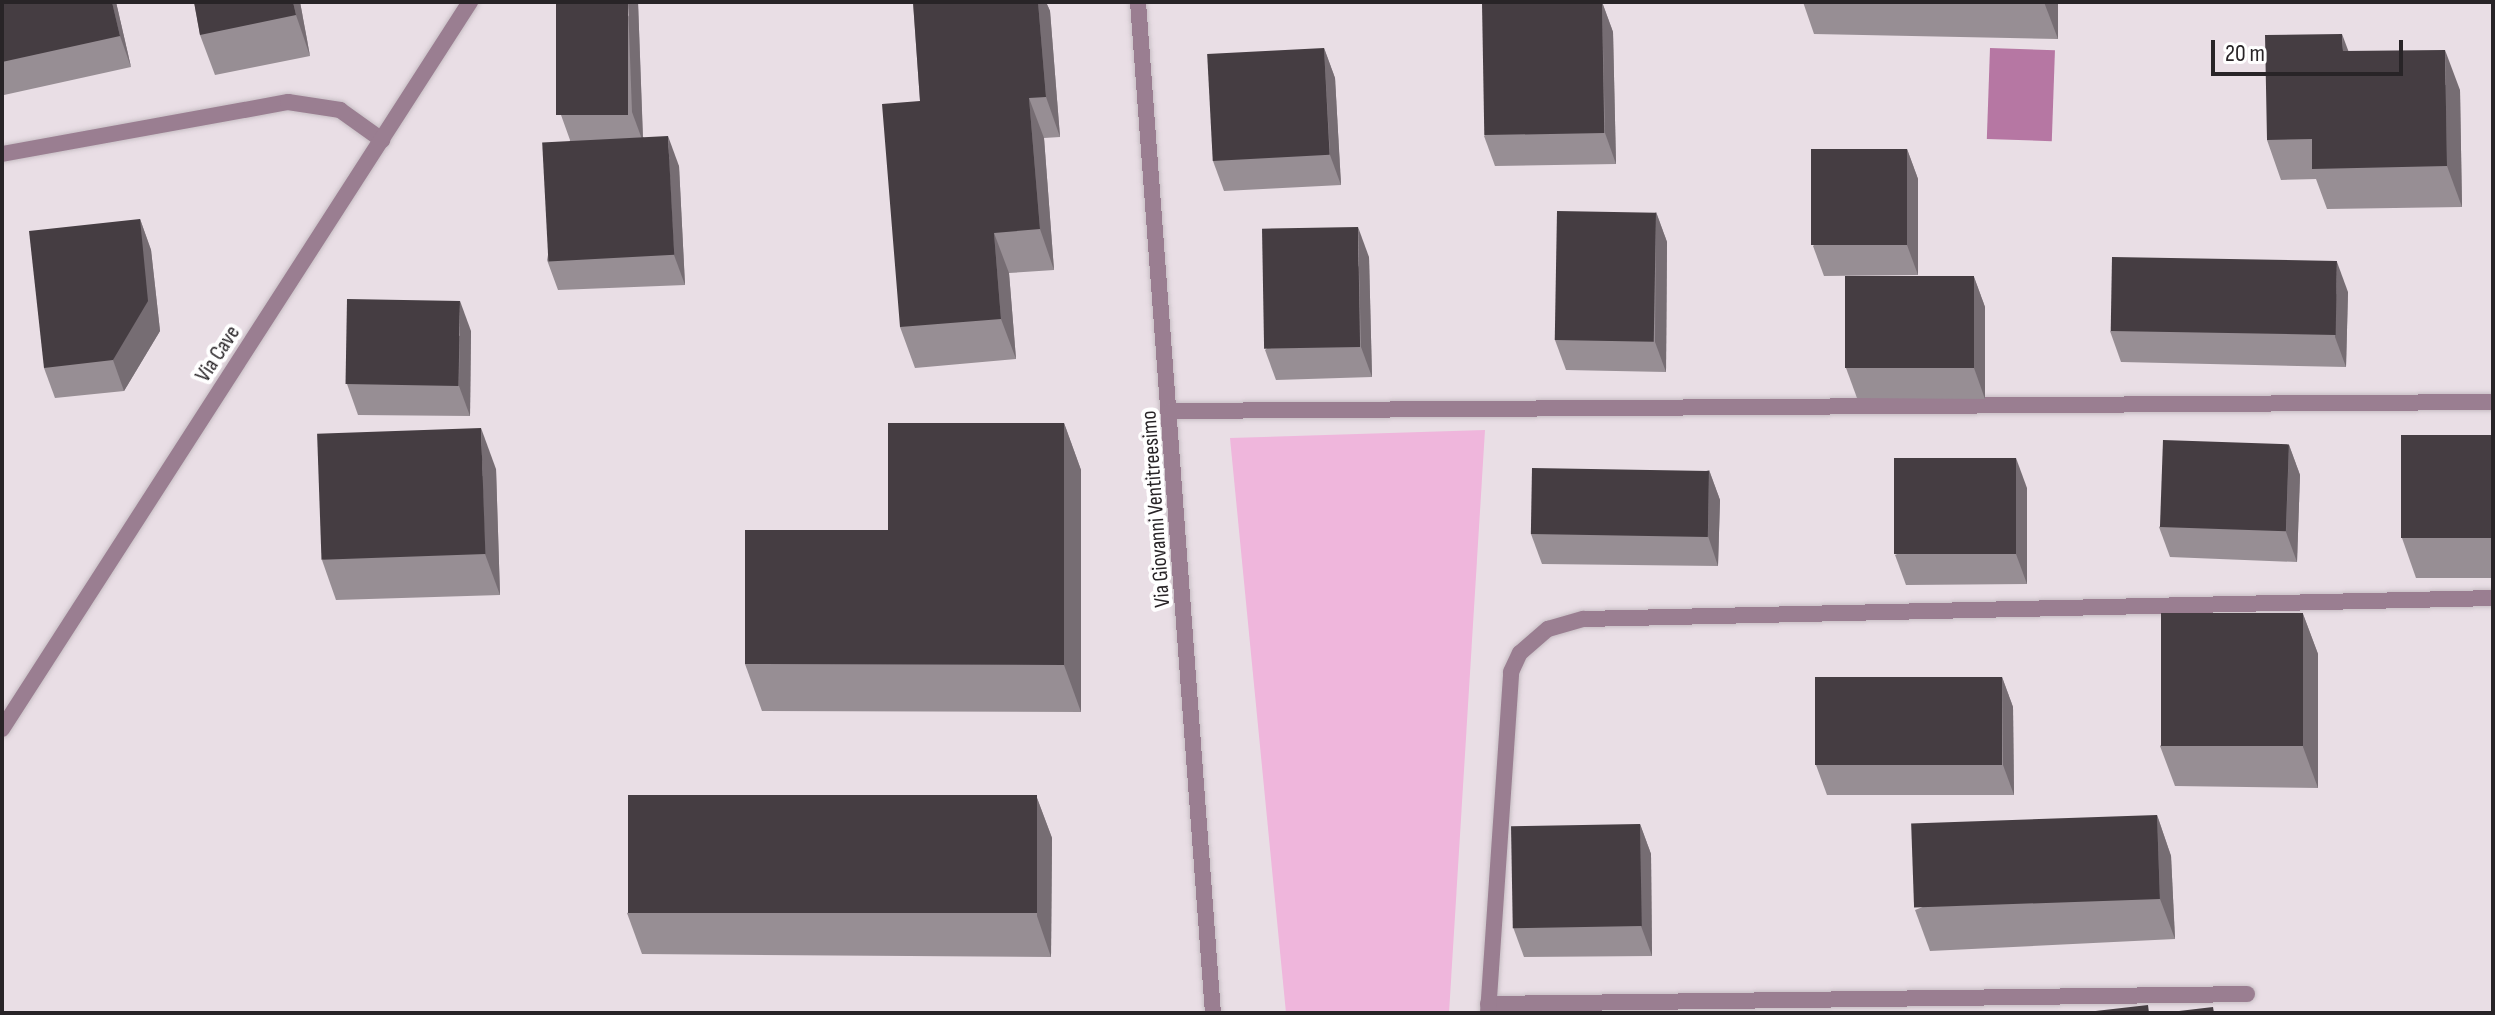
<!DOCTYPE html>
<html>
<head>
<meta charset="utf-8">
<style>
  body { margin:0 }
  #map { position:relative; width:2495px; height:1015px; overflow:hidden; background:#e9dee5; font-family:"Sofia Sans Condensed",sans-serif }
  div>[style] { position:absolute }
  [style*='--x'] { left:calc(var(--x)*1px); top:calc(var(--y)*1px); width:calc(var(--w)*1px); rotate:calc(var(--a)*1deg) }
  .green>* { inset:0; background:#efb6dc }
  .water>* { inset:0; background:#b677a3; transform-origin:0 0 }
  .roads { filter:drop-shadow(0 0 2px #c6bdc3) drop-shadow(0 0 2px #c6bdc3) }
  .minor>* { height:16px; margin:-8px; padding:0 8px; transform-origin:8px; border-radius:8px; background:#9a7e91 }
  .wall>* { inset:0; background:#978e94 }
  .shaded-wall>* { inset:0; background:#766d73 }
  .building>* { inset:0; background:#453d42; transform-origin:0 0 }
  span { translate:-50% -50%; white-space:nowrap; text-align:center; line-height:1.15; -webkit-text-stroke:8px #fff; paint-order:stroke }
  .street-label { font-size:22px; color:#282427 }
  .frame { position:absolute; inset:0; border:4px solid #282427; pointer-events:none }
  .scale { position:absolute; left:2211px; top:40px; width:192px; height:36px; box-sizing:border-box; border:4px solid #282427; border-top:0; padding-left:10px; font-size:24px; line-height:28px; white-space:nowrap; color:#282427; -webkit-text-stroke:6px #fff; paint-order:stroke }
</style>
</head>
<body>
<div id="map">
  <div class="green">
    <div style="clip-path:polygon(1485px 430px,1449px 1013px,1286px 1013px,1230px 438px)"></div>
  </div>
  <div class="water">
    <div style="left:1990px;top:48px;width:65px;height:91px;rotate:2deg"></div>
  </div>
  <div class="roads">
    <div class="minor">
      <div style="--x:1138;--y:2;--w:1014;--a:85.76"></div>
      <div style="--x:2;--y:154;--w:291;--a:-10.3"></div>
      <div style="--x:288;--y:102;--w:53;--a:8.7"></div>
      <div style="--x:340;--y:110;--w:52;--a:35.5"></div>
      <div style="--x:1171;--y:411;--w:1322;--a:-0.39"></div>
      <div style="--x:2;--y:729;--w:865;--a:-57.23"></div>
      <div style="--x:1488;--y:1004;--w:759;--a:-0.75"></div>
      <div style="--x:1488;--y:1013;--w:342;--a:-86.1"></div>
      <div style="--x:1511;--y:672;--w:21;--a:-65"></div>
      <div style="--x:1520;--y:653;--w:37;--a:-41"></div>
      <div style="--x:1548;--y:629;--w:37;--a:-16"></div>
      <div style="--x:1584;--y:619;--w:909;--a:-1.32"></div>
    </div>
  </div>
  <div class="wall">
    <div style="clip-path:polygon(2px 2px,116px 2px,131px 67px,4px 95px,2px 90px)"></div>
    <div style="clip-path:polygon(194px 2px,300px 2px,310px 56px,215px 75px,200px 35px)"></div>
    <div style="clip-path:polygon(638px 2px,643px 137px,679px 166px,685px 285px,558px 290px,547px 260px,570px 140px,561px 115px)"></div>
    <div style="clip-path:polygon(913px 2px,1046px 2px,1050px 11px,1060px 137px,1044px 138px,1054px 270px,1009px 273px,1016px 359px,915px 368px,900px 327px,920px 101px)"></div>
    <div style="clip-path:polygon(1602px 2px,1613px 32px,1616px 164px,1495px 166px,1484px 136px)"></div>
    <div style="clip-path:polygon(1803px 2px,2058px 2px,2058px 39px,1814px 34px)"></div>
    <div style="clip-path:polygon(1324px 48px,1335px 78px,1341px 185px,1224px 191px,1213px 161px)"></div>
    <div style="clip-path:polygon(2349px 51px,2460px 90px,2462px 207px,2327px 209px,2316px 179px,2281px 180px,2267px 140px)"></div>
    <div style="clip-path:polygon(1907px 149px,1918px 179px,1918px 275px,1824px 276px,1813px 246px)"></div>
    <div style="clip-path:polygon(1656px 212px,1667px 242px,1666px 372px,1566px 370px,1555px 340px)"></div>
    <div style="clip-path:polygon(140px 219px,151px 250px,160px 331px,124px 391px,55px 398px,44px 368px)"></div>
    <div style="clip-path:polygon(1369px 257px,1372px 377px,1276px 380px,1265px 350px)"></div>
    <div style="clip-path:polygon(1974px 277px,1985px 307px,1985px 399px,1857px 398px,1846px 368px)"></div>
    <div style="clip-path:polygon(2348px 292px,2346px 367px,2121px 362px,2110px 331px)"></div>
    <div style="clip-path:polygon(471px 331px,470px 416px,358px 415px,347px 384px)"></div>
    <div style="clip-path:polygon(1064px 423px,1081px 470px,1081px 712px,762px 711px,745px 664px,888px 530px)"></div>
    <div style="clip-path:polygon(2493px 435px,2493px 578px,2416px 578px,2402px 538px)"></div>
    <div style="clip-path:polygon(2289px 445px,2300px 475px,2297px 562px,2170px 557px,2159px 527px)"></div>
    <div style="clip-path:polygon(496px 469px,500px 595px,336px 600px,322px 560px)"></div>
    <div style="clip-path:polygon(1709px 470px,1720px 500px,1718px 566px,1542px 564px,1531px 534px)"></div>
    <div style="clip-path:polygon(2027px 488px,2027px 584px,1906px 585px,1895px 555px)"></div>
    <div style="clip-path:polygon(2303px 614px,2318px 654px,2318px 788px,2175px 786px,2160px 746px)"></div>
    <div style="clip-path:polygon(2002px 677px,2013px 707px,2014px 795px,1827px 795px,1816px 765px)"></div>
    <div style="clip-path:polygon(1037px 798px,1052px 838px,1051px 957px,642px 954px,627px 913px)"></div>
    <div style="clip-path:polygon(2157px 815px,2171px 856px,2175px 939px,1930px 951px,1915px 910px)"></div>
    <div style="clip-path:polygon(1640px 824px,1651px 854px,1652px 956px,1524px 957px,1513px 927px)"></div>
  </div>
  <div class="shaded-wall">
    <div style="clip-path:polygon(112px 2px,116px 2px,131px 67px,120px 36px)"></div>
    <div style="clip-path:polygon(293px 2px,300px 2px,310px 56px,296px 15px)"></div>
    <div style="clip-path:polygon(628px 2px,638px 2px,643px 142px,632px 112px)"></div>
    <div style="clip-path:polygon(1038px 2px,1046px 2px,1050px 11px,1060px 137px,1046px 97px)"></div>
    <div style="clip-path:polygon(1602px 2px,1613px 32px,1616px 164px,1605px 133px)"></div>
    <div style="clip-path:polygon(2044px 2px,2058px 2px,2058px 39px)"></div>
    <div style="clip-path:polygon(2342px 34px,2357px 74px,2343px 51px)"></div>
    <div style="clip-path:polygon(1324px 48px,1335px 78px,1341px 185px,1330px 155px)"></div>
    <div style="clip-path:polygon(2445px 50px,2460px 90px,2462px 207px,2447px 166px)"></div>
    <div style="clip-path:polygon(1029px 98px,1044px 138px,1054px 270px,1040px 229px)"></div>
    <div style="clip-path:polygon(668px 136px,679px 166px,685px 285px,674px 255px)"></div>
    <div style="clip-path:polygon(1907px 149px,1918px 179px,1918px 275px,1907px 245px)"></div>
    <div style="clip-path:polygon(1656px 212px,1667px 242px,1666px 372px,1655px 342px)"></div>
    <div style="clip-path:polygon(140px 219px,151px 250px,160px 331px,124px 391px,113px 360px)"></div>
    <div style="clip-path:polygon(1358px 227px,1369px 257px,1372px 377px,1361px 347px)"></div>
    <div style="clip-path:polygon(994px 233px,1009px 273px,1016px 359px,1001px 319px)"></div>
    <div style="clip-path:polygon(2337px 262px,2348px 292px,2346px 367px,2335px 337px)"></div>
    <div style="clip-path:polygon(1974px 277px,1985px 307px,1985px 399px,1974px 368px)"></div>
    <div style="clip-path:polygon(460px 301px,471px 331px,470px 416px,459px 386px)"></div>
    <div style="clip-path:polygon(1064px 423px,1081px 470px,1081px 712px,1064px 665px)"></div>
    <div style="clip-path:polygon(481px 428px,496px 469px,500px 595px,485px 554px)"></div>
    <div style="clip-path:polygon(2289px 445px,2300px 475px,2297px 562px,2286px 532px)"></div>
    <div style="clip-path:polygon(2016px 458px,2027px 488px,2027px 584px,2016px 554px)"></div>
    <div style="clip-path:polygon(1709px 470px,1720px 500px,1718px 566px,1708px 536px)"></div>
    <div style="clip-path:polygon(2303px 614px,2318px 654px,2318px 788px,2303px 747px)"></div>
    <div style="clip-path:polygon(2002px 677px,2013px 707px,2014px 795px,2003px 765px)"></div>
    <div style="clip-path:polygon(1037px 798px,1052px 838px,1051px 957px,1037px 916px)"></div>
    <div style="clip-path:polygon(2157px 815px,2171px 856px,2175px 939px,2160px 899px)"></div>
    <div style="clip-path:polygon(1640px 824px,1651px 854px,1652px 956px,1641px 926px)"></div>
  </div>
  <div class="building">
    <div style="clip-path:polygon(2px 2px,112px 2px,120px 36px,2px 62px)"></div>
    <div style="clip-path:polygon(194px 2px,293px 2px,296px 15px,200px 35px)"></div>
    <div style="left:556px;top:2px;width:72px;height:113px"></div>
    <div style="clip-path:polygon(913px 2px,1038px 2px,1046px 97px,1029px 98px,1040px 229px,994px 233px,1001px 319px,900px 327px,882px 104px,920px 101px)"></div>
    <div style="left:1602px;top:2px;width:131px;height:120px;rotate:89deg"></div>
    <div style="clip-path:polygon(2342px 34px,2343px 51px,2445px 50px,2447px 166px,2312px 169px,2312px 139px,2267px 140px,2265px 35px)"></div>
    <div style="left:1324px;top:48px;width:107px;height:117px;rotate:87deg"></div>
    <div style="left:668px;top:136px;width:119px;height:126px;rotate:87deg"></div>
    <div style="left:1907px;top:149px;width:96px;height:96px;rotate:90deg"></div>
    <div style="left:1557px;top:211px;width:99px;height:129px;rotate:1deg"></div>
    <div style="clip-path:polygon(140px 219px,148px 301px,113px 360px,44px 368px,29px 231px)"></div>
    <div style="left:1358px;top:227px;width:120px;height:96px;rotate:89deg"></div>
    <div style="left:2112px;top:257px;width:225px;height:74px;rotate:1deg"></div>
    <div style="left:1845px;top:276px;width:129px;height:92px"></div>
    <div style="left:347px;top:299px;width:113px;height:85px;rotate:1deg"></div>
    <div style="clip-path:polygon(888px 423px,1064px 423px,1064px 665px,745px 664px,745px 530px,888px 530px)"></div>
    <div style="left:481px;top:428px;width:126px;height:164px;rotate:88deg"></div>
    <div style="left:2401px;top:435px;width:92px;height:103px"></div>
    <div style="left:2163px;top:440px;width:126px;height:87px;rotate:2deg"></div>
    <div style="left:2016px;top:458px;width:96px;height:122px;rotate:90deg"></div>
    <div style="left:1532px;top:468px;width:177px;height:66px;rotate:1deg"></div>
    <div style="left:2161px;top:613px;width:142px;height:133px"></div>
    <div style="left:1815px;top:677px;width:187px;height:88px"></div>
    <div style="left:628px;top:795px;width:409px;height:118px"></div>
    <div style="left:2157px;top:815px;width:84px;height:246px;rotate:88deg"></div>
    <div style="left:1640px;top:824px;width:102px;height:129px;rotate:89deg"></div>
    <div style="clip-path:polygon(2148px 1005px,2149px 1013px,2078px 1013px)"></div>
    <div style="clip-path:polygon(2213px 1007px,2214px 1013px,2162px 1013px)"></div>
  </div>
  <div class="street-label">
    <span style="left:218px;top:354px;rotate:-57deg">Via Cave</span>
    <span style="left:1156px;top:509px;rotate:-94deg">Via Giovanni Ventitreesimo</span>
  </div>
  <div class="frame"></div>
  <div class="scale">20 m</div>
</div>
</body>
</html>
